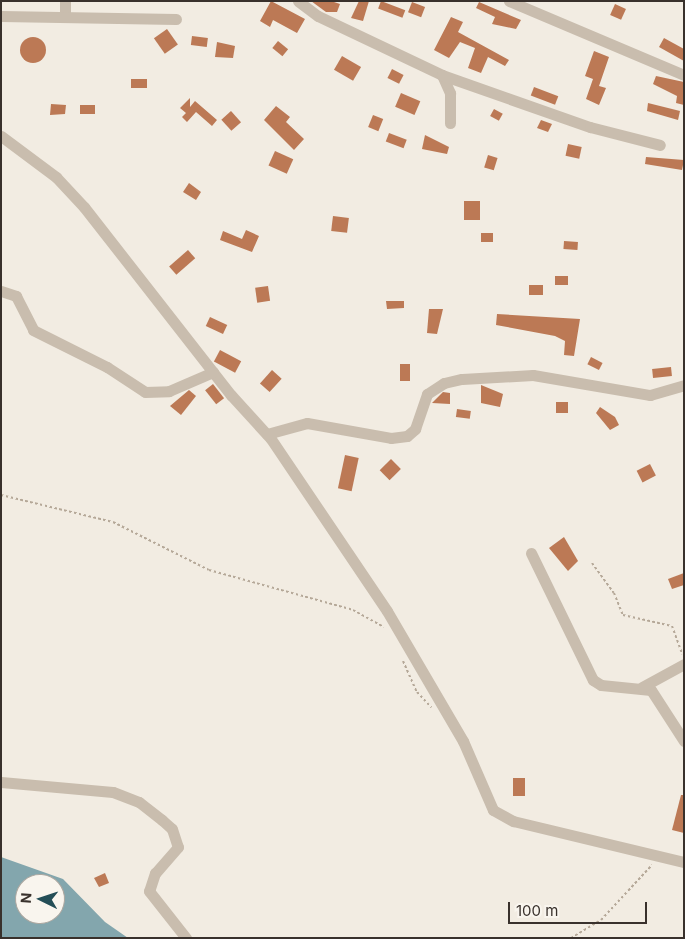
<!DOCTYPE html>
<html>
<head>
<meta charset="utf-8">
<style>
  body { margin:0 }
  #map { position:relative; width:685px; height:939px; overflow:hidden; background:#f2ece2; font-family:Inter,sans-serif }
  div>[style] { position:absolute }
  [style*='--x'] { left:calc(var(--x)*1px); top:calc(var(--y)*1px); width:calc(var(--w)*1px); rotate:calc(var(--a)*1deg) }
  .water>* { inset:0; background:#83a6ad }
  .building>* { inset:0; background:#bc7955; transform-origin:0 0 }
  .round { border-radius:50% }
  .path>* { height:2px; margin-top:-1px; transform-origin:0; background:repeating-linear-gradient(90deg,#b5a898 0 2.5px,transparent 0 5px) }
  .street>* { height:11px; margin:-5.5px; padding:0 5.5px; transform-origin:5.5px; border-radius:5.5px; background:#c9bdae }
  span { translate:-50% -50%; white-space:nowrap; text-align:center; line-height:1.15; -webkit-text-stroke:4.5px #f9f5ee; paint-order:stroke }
  .frame { position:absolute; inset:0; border:2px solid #39312c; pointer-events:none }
  .north { position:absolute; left:15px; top:874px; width:50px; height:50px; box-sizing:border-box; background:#f9f5ee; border:1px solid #aca7a0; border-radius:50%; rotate:274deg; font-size:14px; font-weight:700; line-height:20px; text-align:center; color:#39312c }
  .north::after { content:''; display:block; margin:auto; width:18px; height:22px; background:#244e57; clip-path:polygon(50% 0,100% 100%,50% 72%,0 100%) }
  .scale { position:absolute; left:508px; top:902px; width:139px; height:22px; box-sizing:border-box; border:2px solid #39312c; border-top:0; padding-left:6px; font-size:15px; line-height:18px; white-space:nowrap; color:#39312c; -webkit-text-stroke:4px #f9f5ee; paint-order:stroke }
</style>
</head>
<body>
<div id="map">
  <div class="water">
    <div style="clip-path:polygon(evenodd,1px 857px,63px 879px,105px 922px,128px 938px,1px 938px,1px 857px,25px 884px,55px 884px,55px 914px,25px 914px,25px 884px)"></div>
  </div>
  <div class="building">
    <div style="clip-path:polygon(271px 1px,305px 19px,297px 33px,273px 20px,270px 27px,260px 21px)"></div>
    <div style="clip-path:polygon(311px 1px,331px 1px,340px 4px,337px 12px,326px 12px)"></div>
    <div style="clip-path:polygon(359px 1px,369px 1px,363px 21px,351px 18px)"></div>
    <div style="left:381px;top:1px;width:26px;height:8px;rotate:21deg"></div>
    <div style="left:412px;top:2px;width:14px;height:11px;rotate:21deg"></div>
    <div style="clip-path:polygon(479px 2px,521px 20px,516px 29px,492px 24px,495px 17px,476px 8px)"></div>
    <div style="left:615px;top:4px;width:12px;height:12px;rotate:24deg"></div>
    <div style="clip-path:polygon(451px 17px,463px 22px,458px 32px,509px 60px,505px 66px,488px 57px,481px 73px,468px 68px,475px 48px,460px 42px,449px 58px,434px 50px)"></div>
    <div style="left:167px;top:29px;width:19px;height:16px;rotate:55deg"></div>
    <div style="left:192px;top:36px;width:16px;height:9px;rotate:7deg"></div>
    <div class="round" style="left:20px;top:37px;width:26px;height:26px"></div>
    <div style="clip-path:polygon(664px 38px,684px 49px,684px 61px,659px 47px)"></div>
    <div style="left:278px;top:41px;width:13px;height:9px;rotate:39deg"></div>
    <div style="clip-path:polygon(217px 42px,235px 46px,233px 58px,215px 57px)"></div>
    <div style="clip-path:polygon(594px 51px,609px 57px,599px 86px,606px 88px,599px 105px,586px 99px,593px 79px,585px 76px)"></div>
    <div style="left:342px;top:56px;width:22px;height:16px;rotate:30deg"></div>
    <div style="left:392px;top:69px;width:13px;height:10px;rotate:27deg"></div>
    <div style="clip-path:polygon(656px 76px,684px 82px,684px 105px,676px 103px,677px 96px,653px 84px)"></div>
    <div style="left:131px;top:79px;width:16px;height:9px"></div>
    <div style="left:534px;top:87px;width:26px;height:9px;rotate:21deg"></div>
    <div style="left:401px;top:93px;width:21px;height:15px;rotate:23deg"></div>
    <div style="clip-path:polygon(190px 98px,190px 107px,195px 101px,217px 120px,212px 126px,196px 112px,187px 122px,182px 117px,186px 113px,180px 108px)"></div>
    <div style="clip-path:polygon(648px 103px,680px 111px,678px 120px,647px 111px)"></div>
    <div style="clip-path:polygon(51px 104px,66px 105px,65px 114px,50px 115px)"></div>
    <div style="left:80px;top:105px;width:15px;height:9px"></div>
    <div style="clip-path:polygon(276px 106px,290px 117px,286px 122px,304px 139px,294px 150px,264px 120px)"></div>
    <div style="left:494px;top:109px;width:10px;height:8px;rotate:29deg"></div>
    <div style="left:231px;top:111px;width:15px;height:13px;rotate:48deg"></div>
    <div style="left:373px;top:115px;width:11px;height:13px;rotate:22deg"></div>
    <div style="clip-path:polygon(541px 120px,552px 124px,548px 132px,537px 128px)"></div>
    <div style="left:389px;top:133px;width:19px;height:9px;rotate:21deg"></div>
    <div style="clip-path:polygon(425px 135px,449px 147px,447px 154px,422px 149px)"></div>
    <div style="left:568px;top:144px;width:14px;height:12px;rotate:12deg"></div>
    <div style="left:275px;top:151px;width:20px;height:16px;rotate:24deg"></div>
    <div style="left:488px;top:155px;width:10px;height:13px;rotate:17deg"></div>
    <div style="clip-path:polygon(646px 157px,684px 160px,682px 170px,645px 164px)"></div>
    <div style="clip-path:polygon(189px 183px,201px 192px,196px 200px,183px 192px)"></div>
    <div style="left:464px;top:201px;width:16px;height:19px"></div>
    <div style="left:333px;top:216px;width:16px;height:15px;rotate:7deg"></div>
    <div style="clip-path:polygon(246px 230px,259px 236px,252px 252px,220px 240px,223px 231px,242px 239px)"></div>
    <div style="left:493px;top:233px;width:9px;height:12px;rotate:90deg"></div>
    <div style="left:564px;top:241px;width:14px;height:8px;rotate:4deg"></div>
    <div style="left:188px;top:250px;width:11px;height:25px;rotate:49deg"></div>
    <div style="left:555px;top:276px;width:13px;height:9px"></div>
    <div style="left:529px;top:285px;width:14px;height:10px"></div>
    <div style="left:268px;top:286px;width:15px;height:13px;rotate:82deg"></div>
    <div style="clip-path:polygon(386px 301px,404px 301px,404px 308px,387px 309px)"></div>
    <div style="clip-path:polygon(429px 309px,443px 309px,437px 334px,427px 333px)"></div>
    <div style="clip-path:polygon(497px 314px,580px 319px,574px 356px,564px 355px,565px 341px,555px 336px,496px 325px)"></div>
    <div style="left:210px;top:317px;width:19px;height:10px;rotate:25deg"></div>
    <div style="left:220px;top:350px;width:24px;height:13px;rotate:28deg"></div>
    <div style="left:591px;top:357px;width:13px;height:8px;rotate:27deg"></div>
    <div style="left:400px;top:364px;width:10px;height:17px"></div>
    <div style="left:671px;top:367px;width:9px;height:19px;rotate:84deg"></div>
    <div style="left:272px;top:370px;width:13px;height:18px;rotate:42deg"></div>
    <div style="left:213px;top:384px;width:18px;height:10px;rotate:52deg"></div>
    <div style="clip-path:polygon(481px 385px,503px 394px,500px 407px,481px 403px)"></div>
    <div style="clip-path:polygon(189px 390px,196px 396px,181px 415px,170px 406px)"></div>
    <div style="clip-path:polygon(443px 392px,450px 393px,450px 404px,432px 403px)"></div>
    <div style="left:556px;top:402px;width:12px;height:11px"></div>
    <div style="clip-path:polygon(600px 407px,615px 417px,619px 425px,610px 430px,596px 413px)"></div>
    <div style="left:457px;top:409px;width:14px;height:8px;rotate:8deg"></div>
    <div style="left:345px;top:455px;width:14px;height:34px;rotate:12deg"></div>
    <div style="left:391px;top:459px;width:14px;height:16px;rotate:45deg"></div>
    <div style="left:650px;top:464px;width:13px;height:15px;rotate:63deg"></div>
    <div style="clip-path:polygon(564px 537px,578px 561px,568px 571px,549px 548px)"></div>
    <div style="clip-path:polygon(684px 573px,684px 585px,672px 589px,668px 579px)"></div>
    <div style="left:513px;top:778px;width:12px;height:18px"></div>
    <div style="clip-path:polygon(681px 795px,684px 795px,684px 833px,672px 830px)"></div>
    <div style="clip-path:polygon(105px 873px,109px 883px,99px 887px,94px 878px)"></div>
  </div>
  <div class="path">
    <div style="--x:1;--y:495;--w:115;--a:13.6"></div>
    <div style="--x:113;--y:522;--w:107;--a:26.6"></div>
    <div style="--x:209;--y:570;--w:149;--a:15.5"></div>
    <div style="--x:353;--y:610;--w:35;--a:29"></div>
    <div style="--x:592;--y:563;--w:37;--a:54"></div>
    <div style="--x:614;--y:593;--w:24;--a:68"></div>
    <div style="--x:623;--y:615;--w:50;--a:12.7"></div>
    <div style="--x:672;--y:626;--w:30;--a:70"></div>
    <div style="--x:403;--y:661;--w:34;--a:66"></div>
    <div style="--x:417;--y:692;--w:21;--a:47"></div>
    <div style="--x:571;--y:938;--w:35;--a:-31"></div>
    <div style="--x:601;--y:920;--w:75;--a:-47.2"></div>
  </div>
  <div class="street">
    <div style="--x:65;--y:1;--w:16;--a:90"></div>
    <div style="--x:298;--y:1;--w:25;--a:37"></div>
    <div style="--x:318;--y:16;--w:137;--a:25.4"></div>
    <div style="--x:442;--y:75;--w:20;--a:66"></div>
    <div style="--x:450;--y:93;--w:30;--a:90"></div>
    <div style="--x:509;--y:1;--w:190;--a:22.9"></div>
    <div style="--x:1;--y:16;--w:175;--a:1"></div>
    <div style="--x:442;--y:75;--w:157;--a:19.4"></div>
    <div style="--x:590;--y:127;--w:72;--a:14.4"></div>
    <div style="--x:1;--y:136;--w:69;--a:36.7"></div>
    <div style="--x:56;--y:177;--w:41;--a:47"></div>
    <div style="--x:84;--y:207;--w:239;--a:52"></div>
    <div style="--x:231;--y:395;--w:59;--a:47.7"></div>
    <div style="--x:271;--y:439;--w:207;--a:56"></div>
    <div style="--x:387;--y:611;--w:151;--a:59.7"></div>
    <div style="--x:463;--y:741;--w:75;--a:66.5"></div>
    <div style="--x:493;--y:810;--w:23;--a:29"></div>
    <div style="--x:513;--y:821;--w:176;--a:13.5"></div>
    <div style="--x:1;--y:291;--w:16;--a:18"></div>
    <div style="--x:16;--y:296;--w:38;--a:63"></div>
    <div style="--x:33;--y:330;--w:83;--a:26.6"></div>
    <div style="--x:107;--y:367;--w:45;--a:33.3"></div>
    <div style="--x:145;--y:392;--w:24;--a:-2"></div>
    <div style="--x:169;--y:391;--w:48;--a:-23.4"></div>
    <div style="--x:267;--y:434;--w:41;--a:-15.4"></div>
    <div style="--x:307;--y:423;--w:85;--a:10.1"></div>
    <div style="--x:391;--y:438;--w:16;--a:-7"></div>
    <div style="--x:407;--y:436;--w:11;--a:-41"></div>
    <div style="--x:415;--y:429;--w:37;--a:-71"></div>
    <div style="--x:427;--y:394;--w:20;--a:-33"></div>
    <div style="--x:444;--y:383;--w:18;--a:-13"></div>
    <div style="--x:462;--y:379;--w:71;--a:-3.2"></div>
    <div style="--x:533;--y:375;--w:119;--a:9.7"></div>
    <div style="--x:650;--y:395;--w:35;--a:-16"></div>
    <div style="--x:531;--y:553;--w:141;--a:64"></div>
    <div style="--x:593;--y:680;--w:9;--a:32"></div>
    <div style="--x:601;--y:685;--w:50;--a:5.7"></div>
    <div style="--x:651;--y:690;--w:61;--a:57.1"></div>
    <div style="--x:642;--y:687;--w:48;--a:-28.7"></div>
    <div style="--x:1;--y:782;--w:112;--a:5.1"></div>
    <div style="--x:113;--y:792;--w:28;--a:21"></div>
    <div style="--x:139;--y:802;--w:29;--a:38"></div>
    <div style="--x:162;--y:820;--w:13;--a:42"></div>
    <div style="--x:172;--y:829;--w:19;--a:72"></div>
    <div style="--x:178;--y:847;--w:35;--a:131"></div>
    <div style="--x:155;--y:873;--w:19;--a:108"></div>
    <div style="--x:149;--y:891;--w:60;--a:51.8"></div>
  </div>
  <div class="frame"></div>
  <div class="north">N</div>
  <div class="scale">100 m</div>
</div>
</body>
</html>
